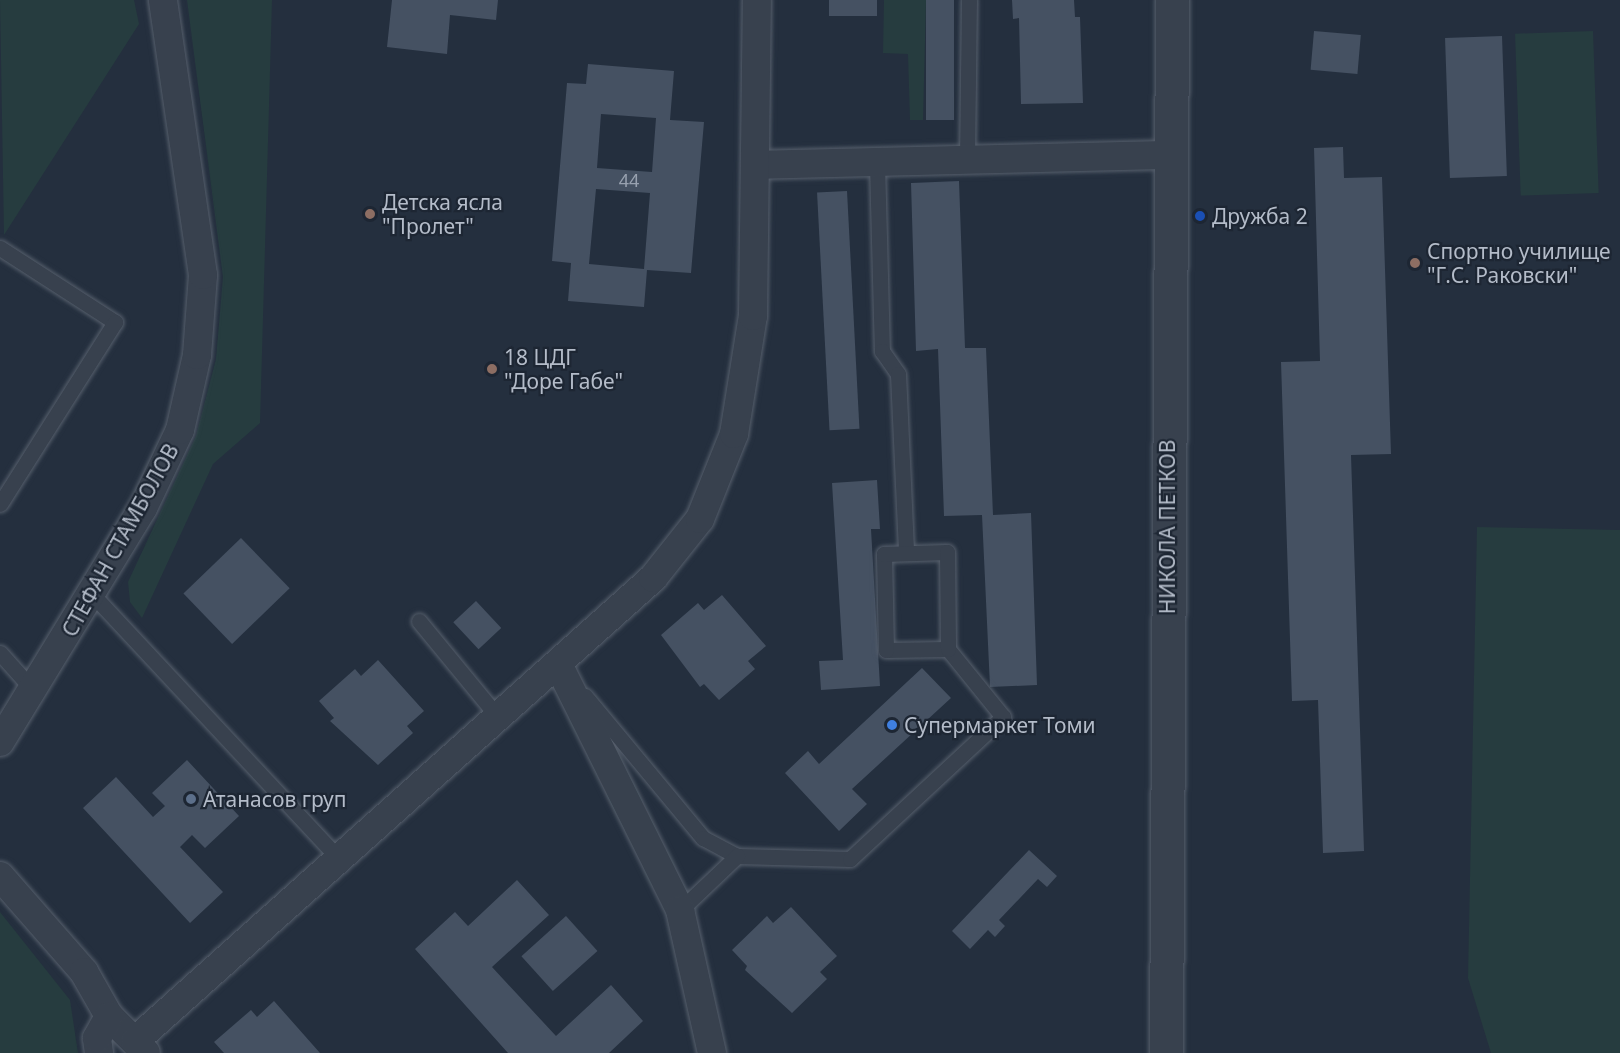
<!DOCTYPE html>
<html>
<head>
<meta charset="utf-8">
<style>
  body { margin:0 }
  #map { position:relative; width:1620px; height:1053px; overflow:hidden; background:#242f3e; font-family:"Noto Sans",sans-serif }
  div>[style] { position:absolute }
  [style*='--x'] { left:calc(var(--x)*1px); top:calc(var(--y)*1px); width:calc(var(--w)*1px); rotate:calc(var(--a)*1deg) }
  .green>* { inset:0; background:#263c3f; transform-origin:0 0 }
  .building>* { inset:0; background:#455162; transform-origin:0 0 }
  .roads { filter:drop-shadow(0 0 2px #565f6c) drop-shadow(0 0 2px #565f6c) }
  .service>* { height:15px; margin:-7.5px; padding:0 7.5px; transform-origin:7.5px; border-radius:7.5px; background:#38414e }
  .minor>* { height:28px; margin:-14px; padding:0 14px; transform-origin:14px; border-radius:14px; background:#38414e }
  .tertiary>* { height:33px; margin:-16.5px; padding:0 16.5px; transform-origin:16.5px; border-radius:16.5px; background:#38414e }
  .dots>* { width:16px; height:16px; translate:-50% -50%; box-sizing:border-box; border:3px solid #1d2633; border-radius:50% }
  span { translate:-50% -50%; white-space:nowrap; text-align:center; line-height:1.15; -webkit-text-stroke:4.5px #1d2633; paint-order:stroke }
  .number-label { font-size:18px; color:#98a1af }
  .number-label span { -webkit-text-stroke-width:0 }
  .poi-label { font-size:21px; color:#b4bcc9 }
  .left { translate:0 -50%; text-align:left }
  .street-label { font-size:21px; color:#b4bcc9 }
</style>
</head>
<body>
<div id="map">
  <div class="green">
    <div style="clip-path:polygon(0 0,134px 0,139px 24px,4px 235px)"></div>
    <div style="clip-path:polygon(187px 0,272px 0,260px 423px,213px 464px,142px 618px,130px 602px,128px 582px,196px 436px,216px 359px,223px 277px)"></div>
    <div style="clip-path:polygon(884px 0,926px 0,923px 120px,910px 120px,908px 54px,883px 53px)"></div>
    <div style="left:1593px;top:31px;width:162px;height:78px;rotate:88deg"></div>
    <div style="clip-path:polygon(1477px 527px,1620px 530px,1620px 1053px,1491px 1053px,1468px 978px)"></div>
    <div style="clip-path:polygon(0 912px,70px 1000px,78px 1053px,0 1053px)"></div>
  </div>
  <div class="building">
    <div style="clip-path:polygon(392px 0,498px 0,496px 20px,450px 15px,447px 54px,387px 47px)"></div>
    <div style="left:829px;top:0;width:48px;height:16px"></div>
    <div style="left:926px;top:0;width:28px;height:120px"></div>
    <div style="clip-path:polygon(1012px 0,1074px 0,1075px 17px,1080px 17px,1083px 103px,1021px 104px,1019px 18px,1013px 19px)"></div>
    <div style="left:1314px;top:31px;width:47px;height:39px;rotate:5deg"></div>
    <div style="left:1502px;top:36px;width:140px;height:57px;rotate:88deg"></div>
    <div style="clip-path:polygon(evenodd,588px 64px,674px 71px,670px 120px,704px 122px,691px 273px,647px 270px,644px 307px,568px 301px,571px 263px,552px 261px,567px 83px,586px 84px,588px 64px,601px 114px,656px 118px,652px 172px,597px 168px,601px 114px,588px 64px,596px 189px,650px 193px,644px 269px,589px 264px,596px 189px)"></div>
    <div style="clip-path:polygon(1343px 147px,1344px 178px,1382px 177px,1391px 454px,1351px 455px,1364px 851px,1323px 853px,1318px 700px,1292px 701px,1281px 362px,1320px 361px,1314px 148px)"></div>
    <div style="clip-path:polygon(959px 181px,965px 348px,986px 348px,993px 515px,1031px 513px,1037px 685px,990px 687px,982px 515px,944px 516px,938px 349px,916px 351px,911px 183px)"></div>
    <div style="left:847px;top:191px;width:238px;height:30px;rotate:87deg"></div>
    <div style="clip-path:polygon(877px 480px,880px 529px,871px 529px,880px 686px,821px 690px,819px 661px,843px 660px,832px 483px)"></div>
    <div style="left:241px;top:538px;width:70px;height:80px;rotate:46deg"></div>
    <div style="clip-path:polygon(722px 595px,766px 646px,748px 661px,755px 669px,719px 700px,704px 684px,700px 687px,661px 635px,698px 603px,704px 610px)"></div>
    <div style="left:476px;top:601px;width:37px;height:31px;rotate:47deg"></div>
    <div style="clip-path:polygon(378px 660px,424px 711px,407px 726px,413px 733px,378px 765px,330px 721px,334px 718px,319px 701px,355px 669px,361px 676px)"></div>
    <div style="clip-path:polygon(922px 668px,951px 698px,852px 789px,867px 804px,839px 831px,785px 773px,808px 751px,819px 764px)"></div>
    <div style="clip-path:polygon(187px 760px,239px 816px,205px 848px,192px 835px,180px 847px,223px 892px,190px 923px,83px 808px,116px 777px,153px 817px,165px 806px,152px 793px)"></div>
    <div style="clip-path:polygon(1029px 850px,1057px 876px,1047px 887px,1038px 879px,999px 920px,1005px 926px,995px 937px,988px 930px,970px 949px,952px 931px)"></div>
    <div style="clip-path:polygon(517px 880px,549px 915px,492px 967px,556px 1036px,611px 985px,643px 1021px,609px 1053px,508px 1053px,415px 949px,455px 912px,468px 926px)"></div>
    <div style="clip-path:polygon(791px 907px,837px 956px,820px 972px,827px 979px,792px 1013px,745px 970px,747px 966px,732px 950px,767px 916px,773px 923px)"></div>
    <div style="left:566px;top:916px;width:47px;height:60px;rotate:48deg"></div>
    <div style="clip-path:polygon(274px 1001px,320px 1053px,224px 1053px,214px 1042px,251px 1010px,257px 1017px)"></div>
  </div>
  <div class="roads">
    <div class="service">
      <div style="--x:967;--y:160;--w:160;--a:-89.3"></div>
      <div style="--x:877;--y:163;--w:188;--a:88.5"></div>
      <div style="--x:882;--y:351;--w:28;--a:55"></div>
      <div style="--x:898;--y:374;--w:179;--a:87.4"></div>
      <div style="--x:0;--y:248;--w:137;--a:32.8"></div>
      <div style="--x:115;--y:322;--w:215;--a:122.3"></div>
      <div style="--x:94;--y:596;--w:358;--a:47"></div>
      <div style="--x:419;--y:621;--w:123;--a:50.6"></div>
      <div style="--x:0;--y:653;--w:51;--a:48.2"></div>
      <div style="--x:585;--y:696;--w:185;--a:50.3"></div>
      <div style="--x:703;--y:838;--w:38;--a:28"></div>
      <div style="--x:737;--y:856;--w:113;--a:1.5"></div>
      <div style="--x:850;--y:859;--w:209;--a:-42.9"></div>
      <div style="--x:1003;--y:717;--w:87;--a:-129"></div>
      <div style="--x:948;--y:649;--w:62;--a:179.1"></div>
      <div style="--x:886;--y:650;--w:96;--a:-91.2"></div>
      <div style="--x:884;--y:554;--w:63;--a:-1.8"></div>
      <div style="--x:947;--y:552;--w:97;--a:89.4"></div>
      <div style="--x:680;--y:910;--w:79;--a:-43.5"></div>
    </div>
    <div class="minor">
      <div style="--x:755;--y:165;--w:415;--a:-1.4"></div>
      <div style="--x:558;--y:664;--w:275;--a:63.6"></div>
      <div style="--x:680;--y:910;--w:147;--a:77.4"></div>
      <div style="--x:0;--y:742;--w:274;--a:-58.6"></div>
      <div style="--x:143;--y:508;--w:86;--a:-64.6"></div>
      <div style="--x:180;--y:430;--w:77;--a:-77.2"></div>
      <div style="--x:197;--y:355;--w:80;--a:-85.7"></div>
      <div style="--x:203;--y:275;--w:278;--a:-98.3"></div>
      <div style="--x:0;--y:876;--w:128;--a:48.8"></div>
      <div style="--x:84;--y:972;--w:51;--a:60.4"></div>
      <div style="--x:109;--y:1016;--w:52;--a:45"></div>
      <div style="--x:135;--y:1041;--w:695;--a:-41.79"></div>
      <div style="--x:653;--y:578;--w:75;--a:-51.5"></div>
      <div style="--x:700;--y:519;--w:92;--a:-68.2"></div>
      <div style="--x:734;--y:434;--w:120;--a:-80.9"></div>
      <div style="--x:753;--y:316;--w:316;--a:-89.3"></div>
      <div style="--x:99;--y:1053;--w:15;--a:-98"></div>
      <div style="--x:97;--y:1038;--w:25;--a:-61"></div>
    </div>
    <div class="tertiary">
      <div style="--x:1166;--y:1053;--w:1053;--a:-89.67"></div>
    </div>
  </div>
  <div class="dots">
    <div style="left:370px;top:214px;background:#8d6e63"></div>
    <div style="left:1200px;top:216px;background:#1a4fb4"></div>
    <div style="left:1415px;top:263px;background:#8d6e63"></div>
    <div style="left:492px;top:369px;background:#8d6e63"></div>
    <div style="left:892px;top:725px;background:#3f7fe0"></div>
    <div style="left:191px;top:799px;background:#5c6f8a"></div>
  </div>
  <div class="number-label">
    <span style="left:629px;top:180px">44</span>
  </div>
  <div class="poi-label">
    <span class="left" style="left:382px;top:214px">Детска ясла<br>"Пролет"</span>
    <span class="left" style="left:1212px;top:216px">Дружба 2</span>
    <span class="left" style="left:1427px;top:263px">Спортно училище<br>"Г.С. Раковски"</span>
    <span class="left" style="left:504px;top:369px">18 ЦДГ<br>"Доре Габе"</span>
    <span class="left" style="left:904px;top:725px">Супермаркет Томи</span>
    <span class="left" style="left:203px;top:799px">Атанасов груп</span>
  </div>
  <div class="street-label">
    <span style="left:1167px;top:527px;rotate:-90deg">НИКОЛА ПЕТКОВ</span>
    <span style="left:120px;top:540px;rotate:-61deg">СТЕФАН СТАМБОЛОВ</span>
  </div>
</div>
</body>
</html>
